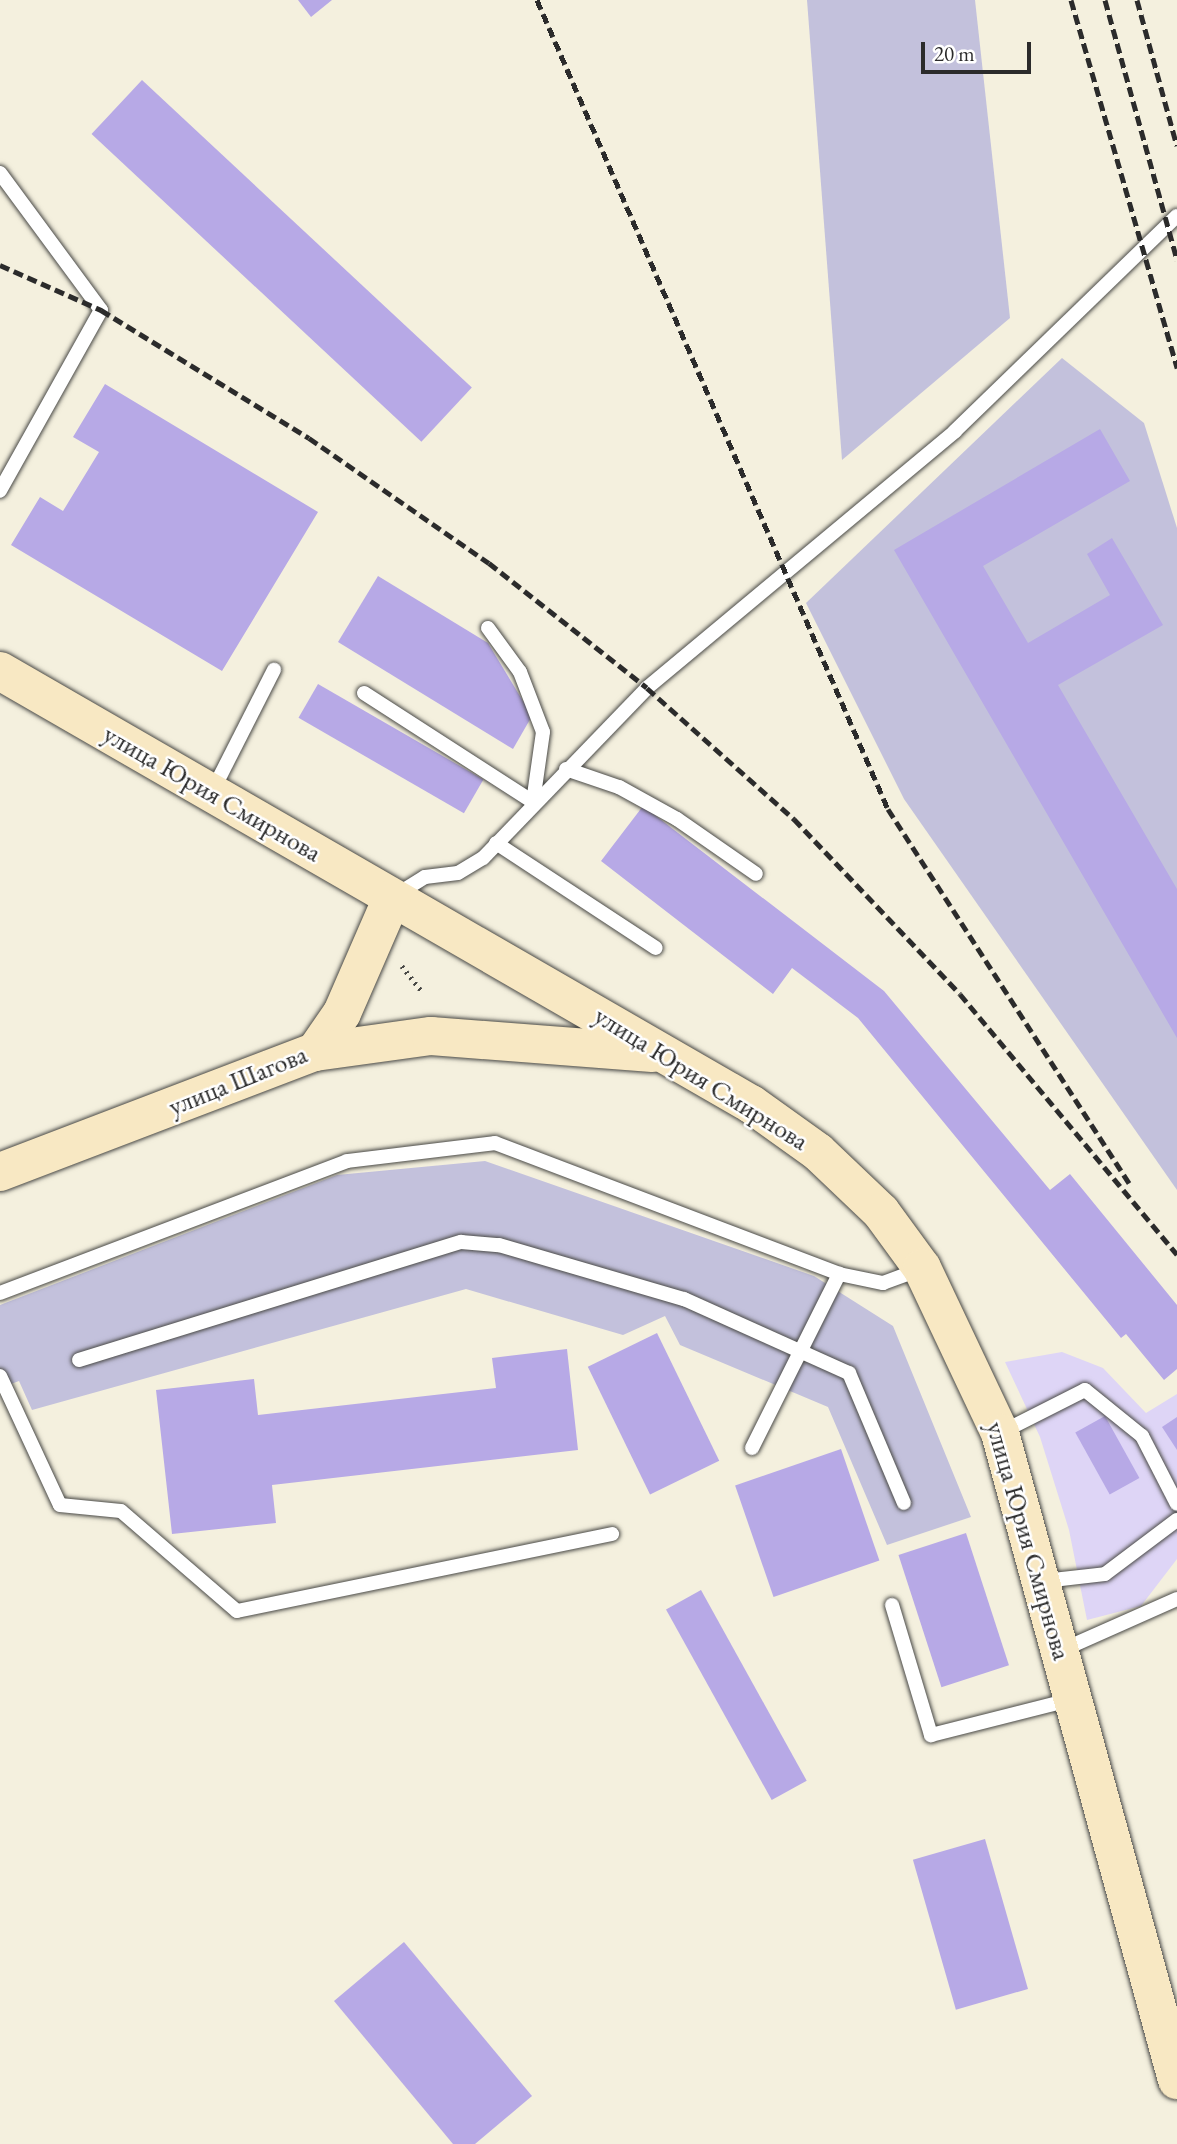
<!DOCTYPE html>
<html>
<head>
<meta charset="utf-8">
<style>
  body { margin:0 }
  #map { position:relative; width:1177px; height:2144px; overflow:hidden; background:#f4f0de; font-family:"EB Garamond",serif }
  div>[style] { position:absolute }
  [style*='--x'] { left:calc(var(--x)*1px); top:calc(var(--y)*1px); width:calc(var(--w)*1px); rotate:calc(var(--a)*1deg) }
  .built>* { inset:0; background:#ded5f6 }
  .industrial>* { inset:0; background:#c3c1dc }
  .building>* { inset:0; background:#b7a9e6; transform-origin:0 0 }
  .path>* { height:4.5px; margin-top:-2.25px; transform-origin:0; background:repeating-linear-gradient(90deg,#494946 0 2px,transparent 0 7px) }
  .roads { filter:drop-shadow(0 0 2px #494946) drop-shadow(0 0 2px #494946) }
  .service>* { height:14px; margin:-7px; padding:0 7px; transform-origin:7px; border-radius:7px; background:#fff }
  .secondary>* { height:38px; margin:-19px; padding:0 19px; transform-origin:19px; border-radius:19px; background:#f8e8c3 }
  .rail>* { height:5px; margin-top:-2.5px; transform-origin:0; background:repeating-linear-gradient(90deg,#2b2b2b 0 10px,transparent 0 15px) }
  span { translate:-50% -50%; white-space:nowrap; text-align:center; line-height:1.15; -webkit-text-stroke:5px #fff; paint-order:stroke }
  .street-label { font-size:26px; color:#2b2b2b }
  .scale { position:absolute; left:921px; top:42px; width:110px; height:32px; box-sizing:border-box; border:4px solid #2b2b2b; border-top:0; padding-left:9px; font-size:21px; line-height:24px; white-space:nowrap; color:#2b2b2b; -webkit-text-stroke:5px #fff; paint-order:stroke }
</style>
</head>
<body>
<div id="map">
  <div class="built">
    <div style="clip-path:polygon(1062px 1352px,1103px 1368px,1146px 1413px,1177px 1394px,1177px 1559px,1141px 1606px,1087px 1620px,1069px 1530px,1040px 1437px,1005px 1362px)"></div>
  </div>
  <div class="industrial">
    <div style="clip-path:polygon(807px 0,975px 0,1010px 318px,842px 460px)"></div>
    <div style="clip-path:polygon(1062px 358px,1144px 423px,1177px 528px,1177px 1190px,904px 799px,806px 603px)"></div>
    <div style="clip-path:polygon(485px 1161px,814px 1276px,893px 1326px,971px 1517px,887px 1545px,828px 1407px,680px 1345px,665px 1316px,623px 1335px,466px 1289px,32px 1410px,19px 1381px,0 1388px,0 1305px,337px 1175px)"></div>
  </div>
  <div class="building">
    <div style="clip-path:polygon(298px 0,332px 0,311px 17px)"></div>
    <div style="left:142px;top:80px;width:451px;height:74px;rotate:43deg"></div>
    <div style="clip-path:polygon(105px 384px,318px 512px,222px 671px,11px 545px,40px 497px,63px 511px,99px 452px,73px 437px)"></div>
    <div style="clip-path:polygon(1100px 429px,1130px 481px,983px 566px,1028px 643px,1110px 595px,1087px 554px,1112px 538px,1163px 625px,1058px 685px,1177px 889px,1177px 1038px,894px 550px)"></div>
    <div style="clip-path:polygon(378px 576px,488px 643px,532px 716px,513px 749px,338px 642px)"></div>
    <div style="left:318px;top:684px;width:191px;height:39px;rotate:30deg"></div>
    <div style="clip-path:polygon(643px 806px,884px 991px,1050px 1190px,1070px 1174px,1177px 1305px,1177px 1369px,1164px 1380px,1126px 1334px,1121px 1338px,858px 1018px,792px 968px,773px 994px,601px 861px)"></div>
    <div style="left:657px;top:1333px;width:142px;height:77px;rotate:64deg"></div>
    <div style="clip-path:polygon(567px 1349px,578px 1450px,272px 1485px,276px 1523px,172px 1534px,156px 1390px,254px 1379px,258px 1415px,496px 1388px,492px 1358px)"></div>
    <div style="left:1105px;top:1416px;width:71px;height:34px;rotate:61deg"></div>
    <div style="clip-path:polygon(1177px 1417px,1177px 1450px,1162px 1427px)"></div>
    <div style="left:841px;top:1449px;width:118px;height:112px;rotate:71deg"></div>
    <div style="left:966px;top:1533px;width:139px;height:71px;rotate:72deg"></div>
    <div style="left:701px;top:1590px;width:218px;height:40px;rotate:61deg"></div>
    <div style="left:985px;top:1839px;width:156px;height:75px;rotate:74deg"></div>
    <div style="clip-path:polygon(404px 1942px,532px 2096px,475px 2144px,453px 2144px,334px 2001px)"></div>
  </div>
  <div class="path">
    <div style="--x:402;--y:966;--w:31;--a:52"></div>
  </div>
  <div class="roads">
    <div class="service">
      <div style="--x:0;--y:173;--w:170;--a:53.6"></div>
      <div style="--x:101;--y:310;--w:207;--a:119.2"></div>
      <div style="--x:488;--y:628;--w:54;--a:54"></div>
      <div style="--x:520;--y:672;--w:64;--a:69"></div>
      <div style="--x:543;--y:732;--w:71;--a:98.1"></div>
      <div style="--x:364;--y:693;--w:201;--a:32.8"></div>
      <div style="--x:566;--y:769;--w:56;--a:18.8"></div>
      <div style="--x:619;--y:787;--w:66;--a:28.9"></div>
      <div style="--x:677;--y:819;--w:96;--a:34.8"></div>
      <div style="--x:213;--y:790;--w:135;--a:-63.1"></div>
      <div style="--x:496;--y:843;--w:191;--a:33.3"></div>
      <div style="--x:396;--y:895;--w:34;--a:-32"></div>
      <div style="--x:425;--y:877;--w:33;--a:-7"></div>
      <div style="--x:458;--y:873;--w:29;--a:-31"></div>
      <div style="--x:483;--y:858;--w:236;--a:-46"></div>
      <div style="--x:647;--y:688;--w:401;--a:-39.8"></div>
      <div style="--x:955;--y:431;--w:309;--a:-44.1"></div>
      <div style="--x:0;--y:1293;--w:371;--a:-20.8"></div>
      <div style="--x:347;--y:1161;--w:149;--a:-6.9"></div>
      <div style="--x:495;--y:1143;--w:368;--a:20.8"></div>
      <div style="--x:839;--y:1274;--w:45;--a:11.6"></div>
      <div style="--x:883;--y:1283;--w:40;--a:-20.2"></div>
      <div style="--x:79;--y:1360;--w:400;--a:-17.2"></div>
      <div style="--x:461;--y:1242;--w:38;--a:5"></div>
      <div style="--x:499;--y:1245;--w:193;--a:16.3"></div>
      <div style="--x:684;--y:1299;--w:181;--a:24.2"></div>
      <div style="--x:849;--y:1373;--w:141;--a:67.1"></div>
      <div style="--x:0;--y:1376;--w:142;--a:65.1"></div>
      <div style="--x:60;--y:1505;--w:61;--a:5.6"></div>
      <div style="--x:121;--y:1511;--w:153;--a:40.8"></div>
      <div style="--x:237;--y:1611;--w:383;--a:-11.6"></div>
      <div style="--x:1002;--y:1432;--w:93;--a:-26.8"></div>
      <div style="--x:1085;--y:1390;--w:73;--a:38.9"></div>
      <div style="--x:1142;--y:1436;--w:76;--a:62.8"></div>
      <div style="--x:752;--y:1448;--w:195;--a:-63.4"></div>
      <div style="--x:1044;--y:1581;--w:61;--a:-6.5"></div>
      <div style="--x:1105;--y:1574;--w:90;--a:-36.9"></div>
      <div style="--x:892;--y:1605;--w:136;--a:73.3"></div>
      <div style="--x:931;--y:1735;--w:146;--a:-14.2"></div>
      <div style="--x:1062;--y:1650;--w:126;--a:-23.9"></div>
    </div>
    <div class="secondary">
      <div style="--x:0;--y:671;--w:867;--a:29.97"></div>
      <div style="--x:751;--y:1104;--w:82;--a:35.6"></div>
      <div style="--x:818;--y:1152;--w:87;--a:43.6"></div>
      <div style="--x:881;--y:1212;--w:69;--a:53.8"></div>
      <div style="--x:922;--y:1268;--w:183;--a:64.7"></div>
      <div style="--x:1000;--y:1433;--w:671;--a:74.7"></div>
      <div style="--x:315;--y:1052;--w:47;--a:-55.3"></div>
      <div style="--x:342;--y:1013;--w:125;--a:-66.5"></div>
      <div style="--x:0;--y:1172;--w:337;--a:-20.9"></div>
      <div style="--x:315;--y:1052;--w:117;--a:-7.9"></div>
      <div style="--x:431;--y:1036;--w:222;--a:4.4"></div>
    </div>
  </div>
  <div class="rail">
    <div style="--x:537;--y:0;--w:882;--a:66.55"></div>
    <div style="--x:888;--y:809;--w:449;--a:57.2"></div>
    <div style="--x:1071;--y:0;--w:383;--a:73.9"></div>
    <div style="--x:1105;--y:0;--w:270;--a:74.5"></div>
    <div style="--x:1137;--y:0;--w:151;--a:74.7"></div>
    <div style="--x:0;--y:265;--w:111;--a:24"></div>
    <div style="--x:101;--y:310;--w:244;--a:31.6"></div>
    <div style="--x:309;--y:438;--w:219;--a:34.8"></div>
    <div style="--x:489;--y:563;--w:201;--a:38.3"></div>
    <div style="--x:647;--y:688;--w:197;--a:41.7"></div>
    <div style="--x:794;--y:819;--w:241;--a:46.5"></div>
    <div style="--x:960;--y:994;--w:339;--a:50.2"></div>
  </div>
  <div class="street-label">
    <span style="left:212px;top:794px;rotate:30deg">улица Юрия Смирнова</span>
    <span style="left:701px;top:1079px;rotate:32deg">улица Юрия Смирнова</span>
    <span style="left:238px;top:1081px;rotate:-22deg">улица Шагова</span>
    <span style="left:1028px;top:1541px;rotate:74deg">улица Юрия Смирнова</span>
  </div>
  <div class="scale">20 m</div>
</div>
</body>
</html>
